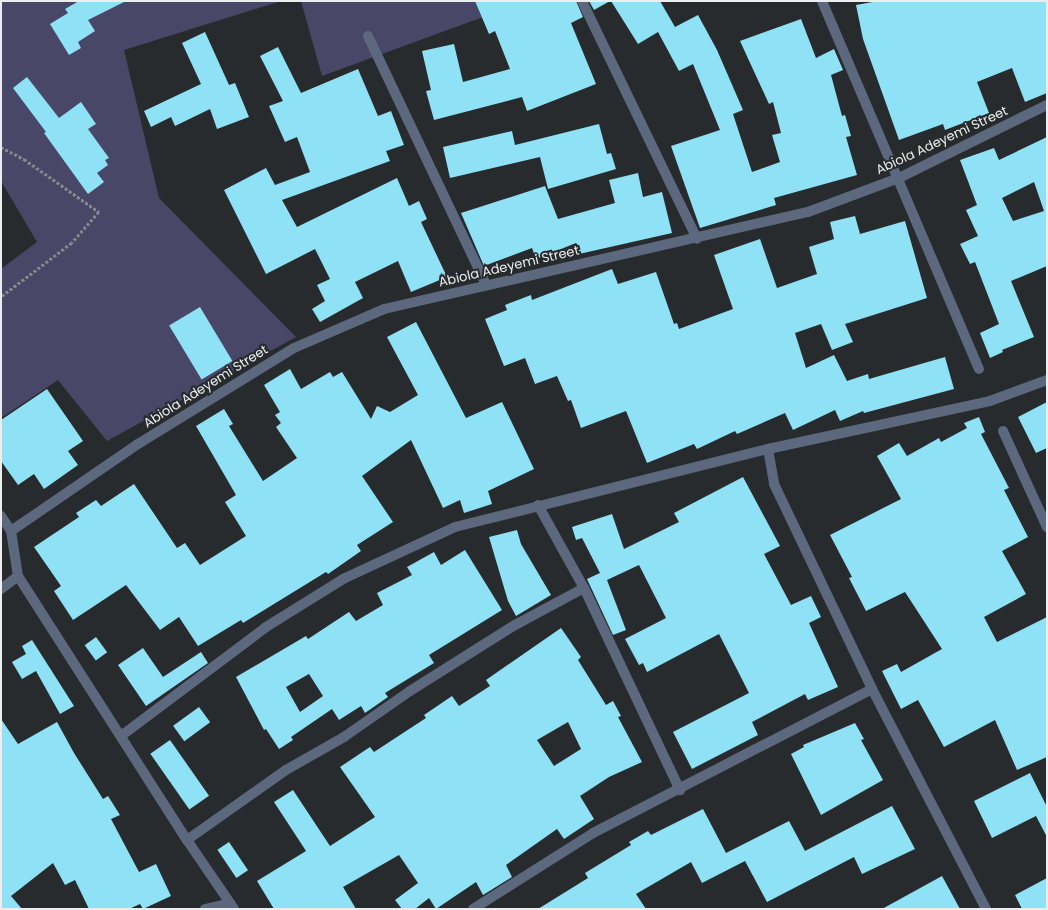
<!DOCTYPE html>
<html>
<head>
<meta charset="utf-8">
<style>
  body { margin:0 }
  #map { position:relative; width:1048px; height:910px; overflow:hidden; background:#282b2d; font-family:Poppins,sans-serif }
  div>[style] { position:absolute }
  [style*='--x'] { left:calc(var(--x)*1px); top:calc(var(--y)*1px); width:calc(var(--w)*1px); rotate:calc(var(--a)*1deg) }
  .green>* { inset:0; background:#494767 }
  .building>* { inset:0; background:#8fe2f5; transform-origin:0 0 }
  .path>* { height:2.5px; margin-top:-1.25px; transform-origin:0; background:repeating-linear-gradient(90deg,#86898a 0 3px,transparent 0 5px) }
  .minor>* { height:10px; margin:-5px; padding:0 5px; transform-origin:5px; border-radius:5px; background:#5c687e }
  span { translate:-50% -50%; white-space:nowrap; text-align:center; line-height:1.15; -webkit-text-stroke:4px #282b2d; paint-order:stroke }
  .street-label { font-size:13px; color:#ebedee }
  .frame { position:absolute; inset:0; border:2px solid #ebedee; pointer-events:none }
</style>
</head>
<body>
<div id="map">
  <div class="green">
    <div style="clip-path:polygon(1px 1px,281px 1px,124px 50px,159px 198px,296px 337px,107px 441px,58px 380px,1px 418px,1px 269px,37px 242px,1px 181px)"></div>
    <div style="clip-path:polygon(301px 1px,516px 1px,483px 17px,322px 76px)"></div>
  </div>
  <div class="building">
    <div style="clip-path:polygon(79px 1px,126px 1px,88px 20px,95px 31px,78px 42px,81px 48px,69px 55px,50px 24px,68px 13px,65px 9px)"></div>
    <div style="clip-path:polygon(475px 1px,576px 1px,583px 17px,571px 23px,596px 84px,527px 111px,522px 97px,434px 120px,426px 91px,431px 90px,422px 51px,454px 44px,463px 82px,510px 69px,495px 31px,489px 34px)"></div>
    <div style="clip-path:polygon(589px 1px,610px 1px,594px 10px)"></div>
    <div style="clip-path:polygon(611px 1px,660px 1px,675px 27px,698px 15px,717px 50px,743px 110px,733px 114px,752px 172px,780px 162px,772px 135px,781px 133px,773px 102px,769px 104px,740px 41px,801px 19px,816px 58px,834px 49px,843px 70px,831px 75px,842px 116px,845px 115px,851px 136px,846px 137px,857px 175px,774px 198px,776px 205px,700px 228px,671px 146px,720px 130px,693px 64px,679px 71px,658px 32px,638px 44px)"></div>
    <div style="clip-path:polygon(878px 1px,1047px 1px,1047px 93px,1025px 102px,1012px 68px,977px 82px,989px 113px,945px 130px,943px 124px,899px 140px,863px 39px,856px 5px)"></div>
    <div style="clip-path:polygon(205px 32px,229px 85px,235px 83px,249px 117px,217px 129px,210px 109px,175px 126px,171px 117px,151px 127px,144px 111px,201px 84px,182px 43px)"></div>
    <div style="clip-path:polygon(278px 47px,301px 93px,358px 69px,378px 116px,391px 111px,404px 145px,386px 151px,390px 161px,282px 200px,297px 227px,397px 178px,409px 206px,419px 201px,427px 219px,421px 222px,447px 277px,411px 292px,398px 261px,355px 282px,363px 298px,320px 322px,312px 309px,325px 301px,317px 285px,330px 279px,315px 249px,266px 274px,224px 190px,266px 168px,275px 185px,310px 172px,297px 137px,285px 142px,269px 106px,283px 101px,260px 56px)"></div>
    <div style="clip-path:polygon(27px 77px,59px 118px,81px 102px,96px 124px,88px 129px,109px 158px,105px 160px,108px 165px,97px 173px,104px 182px,88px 194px,44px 133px,46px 132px,13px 88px)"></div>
    <div style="clip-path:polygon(599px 124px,607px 154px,611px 153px,616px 169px,548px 189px,540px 157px,450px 178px,443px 147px,512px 131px,515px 145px)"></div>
    <div style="clip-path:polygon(evenodd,1047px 137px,1047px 266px,1011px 281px,1034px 337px,1002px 350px,1003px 352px,990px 358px,980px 333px,999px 324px,975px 262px,970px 264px,960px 244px,978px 236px,966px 210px,977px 205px,960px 160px,994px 148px,999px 160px,1047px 137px,1034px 182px,1044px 211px,1013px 221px,1002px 198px,1034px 182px)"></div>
    <div style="clip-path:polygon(638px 173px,643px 197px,662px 192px,672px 233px,579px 254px,576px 243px,536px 259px,532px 248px,484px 266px,461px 213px,545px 186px,558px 219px,615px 203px,609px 180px)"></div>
    <div style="clip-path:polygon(855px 216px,860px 234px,905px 221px,927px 298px,845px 324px,853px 342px,832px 350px,821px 324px,795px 333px,806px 368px,834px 355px,847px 381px,868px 374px,869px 379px,945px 357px,954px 389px,864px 413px,863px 411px,840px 421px,835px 410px,793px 430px,785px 413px,737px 434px,735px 431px,697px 449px,694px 444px,647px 463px,626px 411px,581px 428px,571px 400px,568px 401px,557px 376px,535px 384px,525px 358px,504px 366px,485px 319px,507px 310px,505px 305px,531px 295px,532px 300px,612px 269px,618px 284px,656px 272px,674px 324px,677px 323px,679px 329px,733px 309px,714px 255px,760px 239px,777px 288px,817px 274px,809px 247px,834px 239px,830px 222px)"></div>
    <div style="left:200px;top:307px;width:63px;height:36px;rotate:59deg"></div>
    <div style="clip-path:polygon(416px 322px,466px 418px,502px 402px,534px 469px,488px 491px,492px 504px,464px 513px,460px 500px,443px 508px,411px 440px,362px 476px,393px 522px,357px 545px,361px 551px,328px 574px,326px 572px,243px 623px,241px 620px,198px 646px,179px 617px,160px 630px,126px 585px,73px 620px,54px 591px,61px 586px,34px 547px,79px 517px,76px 513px,96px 500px,101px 506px,134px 484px,177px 548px,185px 543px,200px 565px,246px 536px,225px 502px,236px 495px,196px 426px,224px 409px,233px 424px,229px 426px,263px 481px,297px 458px,276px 427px,281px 423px,275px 415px,280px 412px,264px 385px,290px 369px,301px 389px,330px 372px,333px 377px,342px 372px,371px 419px,377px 406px,390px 412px,418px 395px,387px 337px)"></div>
    <div style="clip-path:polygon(47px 389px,83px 441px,68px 451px,78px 465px,44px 489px,34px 474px,18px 485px,1px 461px,1px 420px)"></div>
    <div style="clip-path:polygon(1047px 402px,1047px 448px,1036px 453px,1018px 417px)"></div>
    <div style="clip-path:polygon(979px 417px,985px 432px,981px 434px,1009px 488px,1004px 490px,1028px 537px,1002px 551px,1026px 594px,984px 617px,997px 642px,1047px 617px,1047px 757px,1017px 770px,995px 720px,944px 747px,918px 700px,901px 709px,882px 671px,897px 664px,901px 672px,942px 649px,905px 592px,866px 611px,849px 578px,852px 577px,830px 535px,901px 499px,877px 456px,899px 443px,907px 456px,939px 438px,941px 442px,967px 428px,964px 423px)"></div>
    <div style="clip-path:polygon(743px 477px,780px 546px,764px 554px,791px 605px,811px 596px,821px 617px,809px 623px,838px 687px,808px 700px,805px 694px,752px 722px,758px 735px,692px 769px,673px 732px,749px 693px,719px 634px,647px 672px,643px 663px,639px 665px,625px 639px,666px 618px,639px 565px,607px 580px,626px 630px,613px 635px,587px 579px,600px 573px,582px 538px,576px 540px,572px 527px,612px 514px,624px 549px,679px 522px,674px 513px)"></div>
    <div style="clip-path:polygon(517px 530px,521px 544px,551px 595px,516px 616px,508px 601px,489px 537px)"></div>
    <div style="clip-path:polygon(evenodd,465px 550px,502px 610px,429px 655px,434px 663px,385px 693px,388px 697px,365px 713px,361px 706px,339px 720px,332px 709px,291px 737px,293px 740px,279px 749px,266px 729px,264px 730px,236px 677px,306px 636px,308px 639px,349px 612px,356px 621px,383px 605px,377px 593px,412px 575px,407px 567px,434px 552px,441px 565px,465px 550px,309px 674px,323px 696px,300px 712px,286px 687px,309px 674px)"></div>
    <div style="clip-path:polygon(evenodd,561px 628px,581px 657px,578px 660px,606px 705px,613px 701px,621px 716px,618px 717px,642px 762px,609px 777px,580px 796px,594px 819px,564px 839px,557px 829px,506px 865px,512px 877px,483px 895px,476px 882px,436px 909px,429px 898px,415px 909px,402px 909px,395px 900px,418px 883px,399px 855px,343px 887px,356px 909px,274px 909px,257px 881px,306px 851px,274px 802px,293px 790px,330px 846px,375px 817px,340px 767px,370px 747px,374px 752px,426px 718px,424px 715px,452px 696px,459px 706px,490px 686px,486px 680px,561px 628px,568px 722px,581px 749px,554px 766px,537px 740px,568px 722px)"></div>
    <div style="left:96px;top:637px;width:19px;height:14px;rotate:54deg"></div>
    <div style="clip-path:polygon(32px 640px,74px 706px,60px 714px,36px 671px,22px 679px,12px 662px,26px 654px,22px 646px)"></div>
    <div style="clip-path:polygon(143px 648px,163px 677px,201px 652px,208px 663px,146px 706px,118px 665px)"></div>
    <div style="left:199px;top:707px;width:19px;height:32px;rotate:54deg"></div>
    <div style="clip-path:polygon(1px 719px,18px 744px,57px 722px,74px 753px,103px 799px,108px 796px,120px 815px,111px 819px,139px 872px,156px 864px,171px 896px,143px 909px,140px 904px,129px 909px,89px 909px,75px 880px,65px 885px,53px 863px,11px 896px,22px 909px,1px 909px)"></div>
    <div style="clip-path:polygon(855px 723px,864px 739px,861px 740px,883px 780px,821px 815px,791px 754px,804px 747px,803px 745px)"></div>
    <div style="left:170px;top:740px;width:68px;height:24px;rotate:55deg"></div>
    <div style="clip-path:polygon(1030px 773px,1047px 807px,1047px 837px,1036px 816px,992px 838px,974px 801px)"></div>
    <div style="clip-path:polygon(892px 806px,915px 849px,862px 874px,854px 857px,767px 902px,745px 861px,702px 883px,691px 862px,636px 894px,646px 909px,538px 909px,588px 878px,585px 873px,631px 845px,629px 842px,648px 831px,651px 835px,703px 809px,726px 853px,789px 821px,805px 851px)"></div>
    <div style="left:229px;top:842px;width:34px;height:14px;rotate:56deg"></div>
    <div style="clip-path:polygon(942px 876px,960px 909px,882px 909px)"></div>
    <div style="clip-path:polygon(1047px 878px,1047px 909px,1022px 909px,1015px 895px)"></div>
  </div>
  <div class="path">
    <div style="--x:1;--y:147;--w:26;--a:28"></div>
    <div style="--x:24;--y:159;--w:92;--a:35.2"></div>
    <div style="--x:99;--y:212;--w:41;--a:131.1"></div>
    <div style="--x:72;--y:243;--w:89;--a:142.7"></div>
  </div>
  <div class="minor">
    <div style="--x:582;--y:1;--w:264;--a:64.2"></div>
    <div style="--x:822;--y:1;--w:400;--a:66.9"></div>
    <div style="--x:368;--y:36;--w:276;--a:64.6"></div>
    <div style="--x:1003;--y:431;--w:106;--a:65.4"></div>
    <div style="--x:768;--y:449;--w:36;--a:80"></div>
    <div style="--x:774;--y:484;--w:227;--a:64.4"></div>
    <div style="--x:872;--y:689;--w:248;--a:62.6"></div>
    <div style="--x:538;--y:505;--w:95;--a:61"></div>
    <div style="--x:584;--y:588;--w:224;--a:64.6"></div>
    <div style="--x:1;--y:516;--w:18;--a:56"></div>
    <div style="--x:11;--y:531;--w:46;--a:81.2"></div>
    <div style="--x:18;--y:576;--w:313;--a:57.4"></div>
    <div style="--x:187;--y:840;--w:83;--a:55.7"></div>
    <div style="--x:11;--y:531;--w:154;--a:-34.4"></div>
    <div style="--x:138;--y:444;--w:183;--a:-31.6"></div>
    <div style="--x:294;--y:348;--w:98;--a:-23.4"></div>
    <div style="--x:384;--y:309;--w:435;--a:-12.9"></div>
    <div style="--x:808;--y:212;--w:97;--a:-20.5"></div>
    <div style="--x:899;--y:178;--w:165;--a:-26.3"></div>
    <div style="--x:1;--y:589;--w:21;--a:-37"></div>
    <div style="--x:121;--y:736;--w:181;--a:-36.9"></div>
    <div style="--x:266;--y:627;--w:91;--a:-31.9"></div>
    <div style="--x:343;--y:579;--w:123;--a:-24.9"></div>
    <div style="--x:455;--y:527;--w:323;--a:-14"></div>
    <div style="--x:768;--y:449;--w:227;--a:-12.2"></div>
    <div style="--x:990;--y:401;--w:61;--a:-20.2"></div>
    <div style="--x:187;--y:840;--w:121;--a:-35.3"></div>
    <div style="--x:286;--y:770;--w:67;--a:-29.6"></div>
    <div style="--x:344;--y:737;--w:80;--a:-34.9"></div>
    <div style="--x:410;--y:691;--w:124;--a:-32.2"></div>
    <div style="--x:515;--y:625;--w:78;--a:-28.2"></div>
    <div style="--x:205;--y:909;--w:26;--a:-13"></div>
    <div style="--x:473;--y:909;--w:142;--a:-32.3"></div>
    <div style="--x:593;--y:833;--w:314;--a:-27.3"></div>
  </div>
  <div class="street-label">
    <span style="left:942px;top:141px;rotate:-25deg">Abiola Adeyemi Street</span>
    <span style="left:509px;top:267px;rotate:-13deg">Abiola Adeyemi Street</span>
    <span style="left:206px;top:387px;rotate:-32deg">Abiola Adeyemi Street</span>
  </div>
  <div class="frame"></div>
</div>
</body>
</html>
